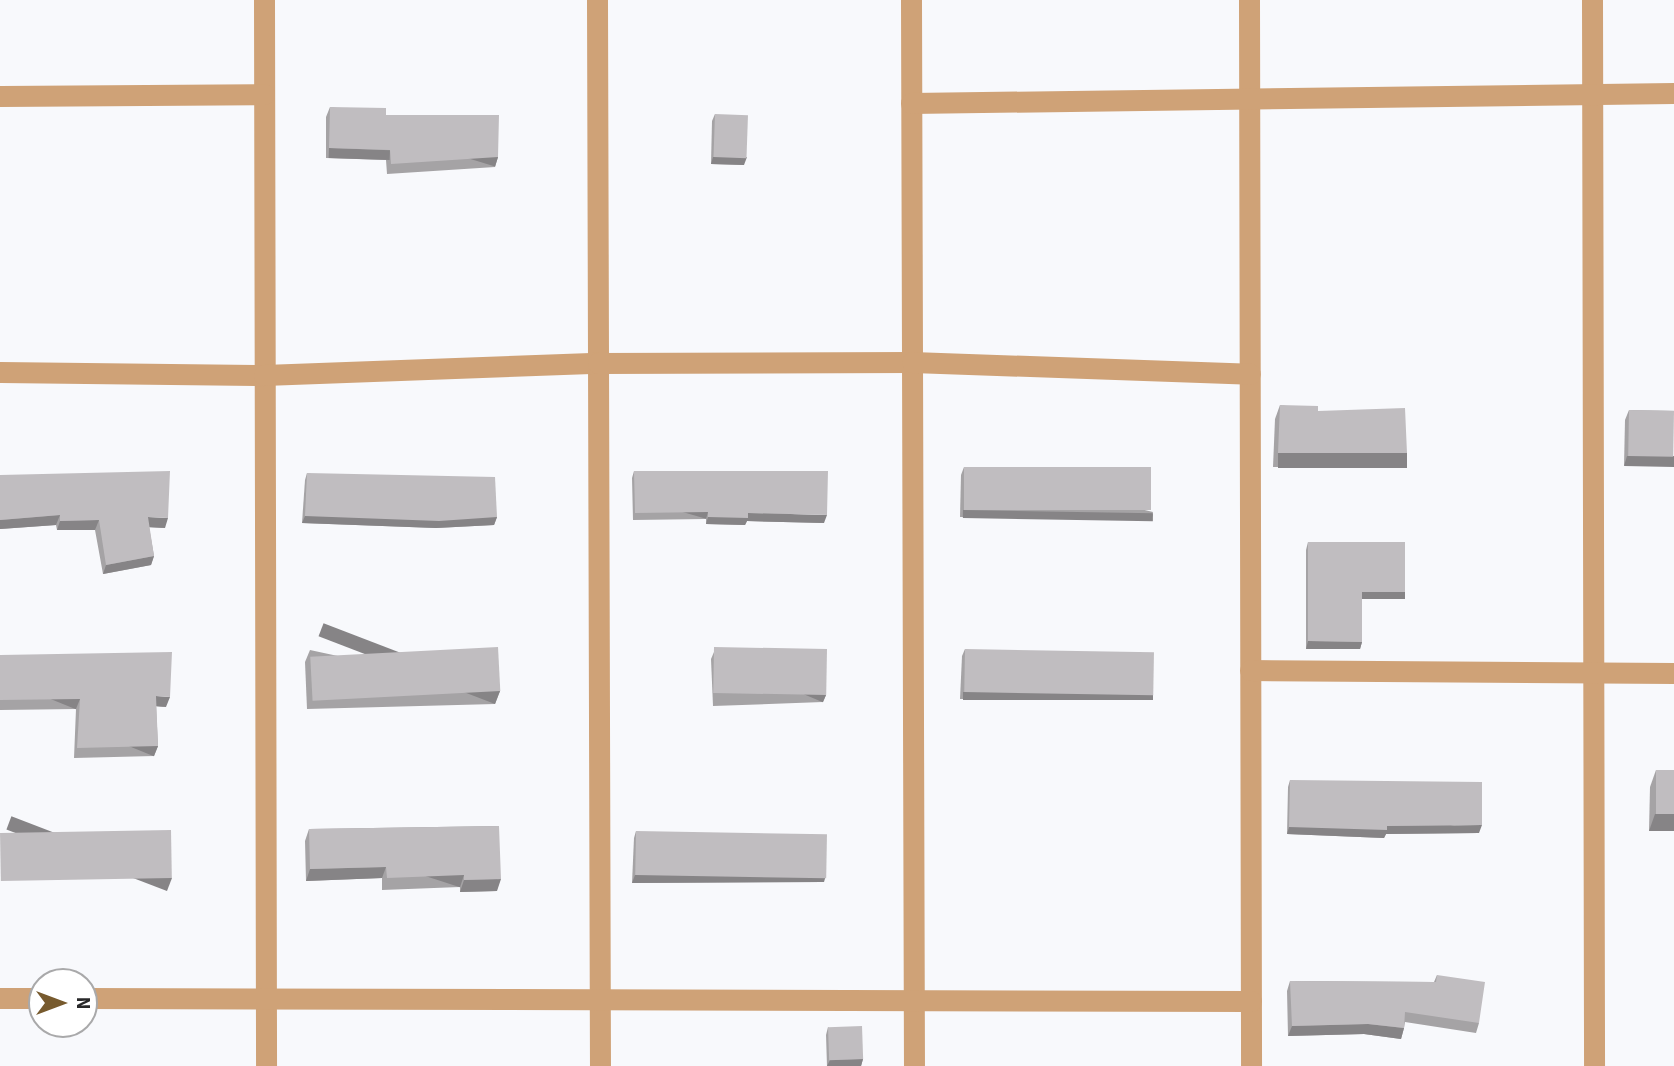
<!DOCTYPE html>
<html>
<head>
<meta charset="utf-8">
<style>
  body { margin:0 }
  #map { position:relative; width:1674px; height:1066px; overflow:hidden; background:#f8f9fc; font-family:"Source Sans 3",sans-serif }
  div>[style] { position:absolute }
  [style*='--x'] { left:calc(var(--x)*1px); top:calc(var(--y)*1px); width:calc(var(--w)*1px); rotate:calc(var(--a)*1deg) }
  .street>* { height:21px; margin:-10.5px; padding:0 10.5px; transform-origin:10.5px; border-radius:10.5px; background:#cfa277 }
  .wall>* { inset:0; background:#a5a3a5 }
  .shaded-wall>* { inset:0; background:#868486; transform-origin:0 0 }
  .building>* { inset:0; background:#c0bdc0; transform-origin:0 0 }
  span { translate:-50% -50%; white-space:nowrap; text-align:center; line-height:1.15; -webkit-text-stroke:6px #fff; paint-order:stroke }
  .north { position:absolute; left:28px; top:968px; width:70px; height:70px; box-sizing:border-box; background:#fff; border:2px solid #a9a9aa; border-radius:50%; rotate:90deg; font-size:19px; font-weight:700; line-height:28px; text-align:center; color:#29292a }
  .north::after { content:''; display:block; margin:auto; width:24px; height:32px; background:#775a2e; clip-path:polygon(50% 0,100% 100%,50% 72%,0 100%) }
</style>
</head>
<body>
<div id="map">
  <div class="street">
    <div style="--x:264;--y:0;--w:1066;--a:89.89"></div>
    <div style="--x:597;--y:0;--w:1066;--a:89.84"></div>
    <div style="--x:911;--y:0;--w:1066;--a:89.84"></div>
    <div style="--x:1249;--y:0;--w:1066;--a:89.89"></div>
    <div style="--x:1592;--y:0;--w:1066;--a:89.89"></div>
    <div style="--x:0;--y:96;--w:264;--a:-0.4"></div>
    <div style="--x:911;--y:103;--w:763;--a:-0.75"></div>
    <div style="--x:0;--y:372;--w:264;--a:0.7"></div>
    <div style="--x:264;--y:375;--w:334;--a:-2.1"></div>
    <div style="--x:598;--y:363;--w:314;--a:-0.2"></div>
    <div style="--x:912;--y:362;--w:338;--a:2"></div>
    <div style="--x:1250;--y:670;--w:424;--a:0.4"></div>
    <div style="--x:0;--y:998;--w:42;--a:0"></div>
    <div style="--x:84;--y:998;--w:1167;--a:0.15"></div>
  </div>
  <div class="wall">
    <div style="clip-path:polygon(330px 107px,386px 115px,498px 157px,495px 167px,387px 174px,386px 160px,326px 158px,326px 117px)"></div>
    <div style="clip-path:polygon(715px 114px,744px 165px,711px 164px,712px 121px)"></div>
    <div style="clip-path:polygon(1280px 405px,1318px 411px,1402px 467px,1273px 467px,1275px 419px)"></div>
    <div style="clip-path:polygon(1629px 410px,1674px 411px,1624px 466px,1625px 420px)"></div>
    <div style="clip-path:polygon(964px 467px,1153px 512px,1151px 519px,960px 517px,961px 475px)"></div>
    <div style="clip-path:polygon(634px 471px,824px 523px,747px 521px,745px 525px,706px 524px,706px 519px,633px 520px,632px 478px)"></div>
    <div style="clip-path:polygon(307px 473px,497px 517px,494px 525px,436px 528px,302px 523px,305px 480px)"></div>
    <div style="clip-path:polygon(0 475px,165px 528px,149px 527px,154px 556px,151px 565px,103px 574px,95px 530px,57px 530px,56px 525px,0 529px)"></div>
    <div style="clip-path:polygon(1308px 542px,1405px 592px,1402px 599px,1362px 599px,1362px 642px,1360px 649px,1306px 649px,1306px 550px)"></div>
    <div style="clip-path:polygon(965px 649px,1153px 693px,1150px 700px,960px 699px,962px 656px)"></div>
    <div style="clip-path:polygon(310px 650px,500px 691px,495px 704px,307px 709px,305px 662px)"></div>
    <div style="clip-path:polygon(714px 652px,826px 695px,823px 702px,713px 706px,711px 659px)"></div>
    <div style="clip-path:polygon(0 655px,166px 707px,156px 706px,158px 746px,154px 756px,74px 758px,76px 709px,0 710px)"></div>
    <div style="clip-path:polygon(1656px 770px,1674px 831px,1649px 831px,1650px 787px)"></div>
    <div style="clip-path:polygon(1290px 780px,1479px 833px,1386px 834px,1384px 838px,1287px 834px,1288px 787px)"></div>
    <div style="clip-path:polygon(499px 826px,497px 891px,460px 892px,460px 887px,382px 890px,382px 878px,306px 881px,305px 841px,309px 829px)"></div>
    <div style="clip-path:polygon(636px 831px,824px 882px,632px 883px,634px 838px)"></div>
    <div style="clip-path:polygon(1437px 975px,1479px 1023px,1476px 1033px,1405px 1022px,1404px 1028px,1401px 1039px,1364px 1034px,1288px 1036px,1287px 991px,1290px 981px,1434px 982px)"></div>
    <div style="clip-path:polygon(828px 1027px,863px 1059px,861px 1066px,827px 1066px,826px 1035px)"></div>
  </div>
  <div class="shaded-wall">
    <div style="left:329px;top:148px;width:61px;height:10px;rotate:2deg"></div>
    <div style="left:498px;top:157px;width:10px;height:107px;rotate:107deg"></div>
    <div style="clip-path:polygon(713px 157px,747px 157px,744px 165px,711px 164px)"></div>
    <div style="left:1278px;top:453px;width:129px;height:15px"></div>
    <div style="clip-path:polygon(1627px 456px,1674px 456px,1674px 467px,1624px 466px)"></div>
    <div style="left:963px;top:510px;width:190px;height:8px;rotate:1deg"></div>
    <div style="left:708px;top:512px;width:7px;height:73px;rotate:106deg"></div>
    <div style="clip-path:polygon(748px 513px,827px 515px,824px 523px,747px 521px,745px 525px,706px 524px,708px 517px)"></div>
    <div style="clip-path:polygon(60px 515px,56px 525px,0 529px,0 520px)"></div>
    <div style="clip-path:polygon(305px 516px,497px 517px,494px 525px,436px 528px,302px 523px)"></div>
    <div style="clip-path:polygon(148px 517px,168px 518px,165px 528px,144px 527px)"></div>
    <div style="clip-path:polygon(99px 520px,95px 530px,57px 530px,60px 521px)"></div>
    <div style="clip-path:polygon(154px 556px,151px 565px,103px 574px,106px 565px)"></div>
    <div style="left:1362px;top:592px;width:43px;height:7px"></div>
    <div style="clip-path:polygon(1308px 641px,1362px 642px,1360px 649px,1306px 649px)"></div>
    <div style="left:500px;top:691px;width:14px;height:189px;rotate:111deg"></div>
    <div style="left:963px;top:692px;width:190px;height:8px"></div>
    <div style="left:826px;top:695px;width:8px;height:110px;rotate:113deg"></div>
    <div style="clip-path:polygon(156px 696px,170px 697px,166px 707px,152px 706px)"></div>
    <div style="left:80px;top:699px;width:11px;height:80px;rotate:112deg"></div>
    <div style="left:158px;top:746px;width:11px;height:81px;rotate:112deg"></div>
    <div style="clip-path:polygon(1655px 814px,1674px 814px,1674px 831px,1649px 831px)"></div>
    <div style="clip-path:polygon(1482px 825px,1479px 833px,1386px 834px,1384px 838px,1287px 834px,1289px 827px)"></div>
    <div style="clip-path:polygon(386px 867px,382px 878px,306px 881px,310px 869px)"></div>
    <div style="left:464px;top:875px;width:13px;height:77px;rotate:108deg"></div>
    <div style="clip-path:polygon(635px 875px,826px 875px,824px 882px,632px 883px)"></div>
    <div style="left:172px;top:878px;width:14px;height:172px;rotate:111deg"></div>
    <div style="clip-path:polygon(501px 879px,497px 891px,460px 892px,464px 880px)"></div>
    <div style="clip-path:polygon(1368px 1024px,1404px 1028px,1401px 1039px,1364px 1034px,1288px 1036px,1292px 1026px)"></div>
    <div style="clip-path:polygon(863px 1059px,861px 1066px,827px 1066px,830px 1060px)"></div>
  </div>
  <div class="building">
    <div style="clip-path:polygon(330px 107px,386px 108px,386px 115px,499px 115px,498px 157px,391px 164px,390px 150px,329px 148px)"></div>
    <div style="left:715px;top:114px;width:33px;height:43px;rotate:2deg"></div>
    <div style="clip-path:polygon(1280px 405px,1318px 406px,1318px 411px,1405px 408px,1407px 453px,1278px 453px)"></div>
    <div style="left:1629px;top:410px;width:45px;height:46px;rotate:1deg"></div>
    <div style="left:964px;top:467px;width:187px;height:43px"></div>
    <div style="clip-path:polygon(170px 471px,168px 518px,148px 517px,154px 556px,106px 565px,99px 520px,60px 521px,60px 515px,0 520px,0 475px)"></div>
    <div style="clip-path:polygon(634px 471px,828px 471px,827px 515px,748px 513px,748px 518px,708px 517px,708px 512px,635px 513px)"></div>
    <div style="clip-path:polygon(307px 473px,495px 477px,497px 517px,439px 521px,305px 516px)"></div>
    <div style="clip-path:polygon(1308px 542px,1405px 542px,1405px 592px,1362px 592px,1362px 642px,1308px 641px)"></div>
    <div style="left:498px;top:647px;width:44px;height:188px;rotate:87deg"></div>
    <div style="left:827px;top:649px;width:46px;height:113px;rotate:91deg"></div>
    <div style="left:965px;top:649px;width:189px;height:43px;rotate:1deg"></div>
    <div style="clip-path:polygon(172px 652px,170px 697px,156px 696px,158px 746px,77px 748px,80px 699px,0 700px,0 655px)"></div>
    <div style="left:1656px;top:770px;width:18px;height:44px"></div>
    <div style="clip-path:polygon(1290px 780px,1482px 782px,1482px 825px,1387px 826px,1387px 830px,1289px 827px)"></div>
    <div style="clip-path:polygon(499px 826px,501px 879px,464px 880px,464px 875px,387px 878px,386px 867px,310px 869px,309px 829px)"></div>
    <div style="left:171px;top:830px;width:48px;height:171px;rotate:89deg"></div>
    <div style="left:636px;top:831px;width:191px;height:44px;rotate:1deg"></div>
    <div style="clip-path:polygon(1437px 975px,1485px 982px,1479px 1023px,1405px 1012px,1404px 1028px,1368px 1024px,1292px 1026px,1290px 981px,1436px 982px)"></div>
    <div style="left:862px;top:1026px;width:33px;height:34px;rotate:88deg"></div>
  </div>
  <div class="north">N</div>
</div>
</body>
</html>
